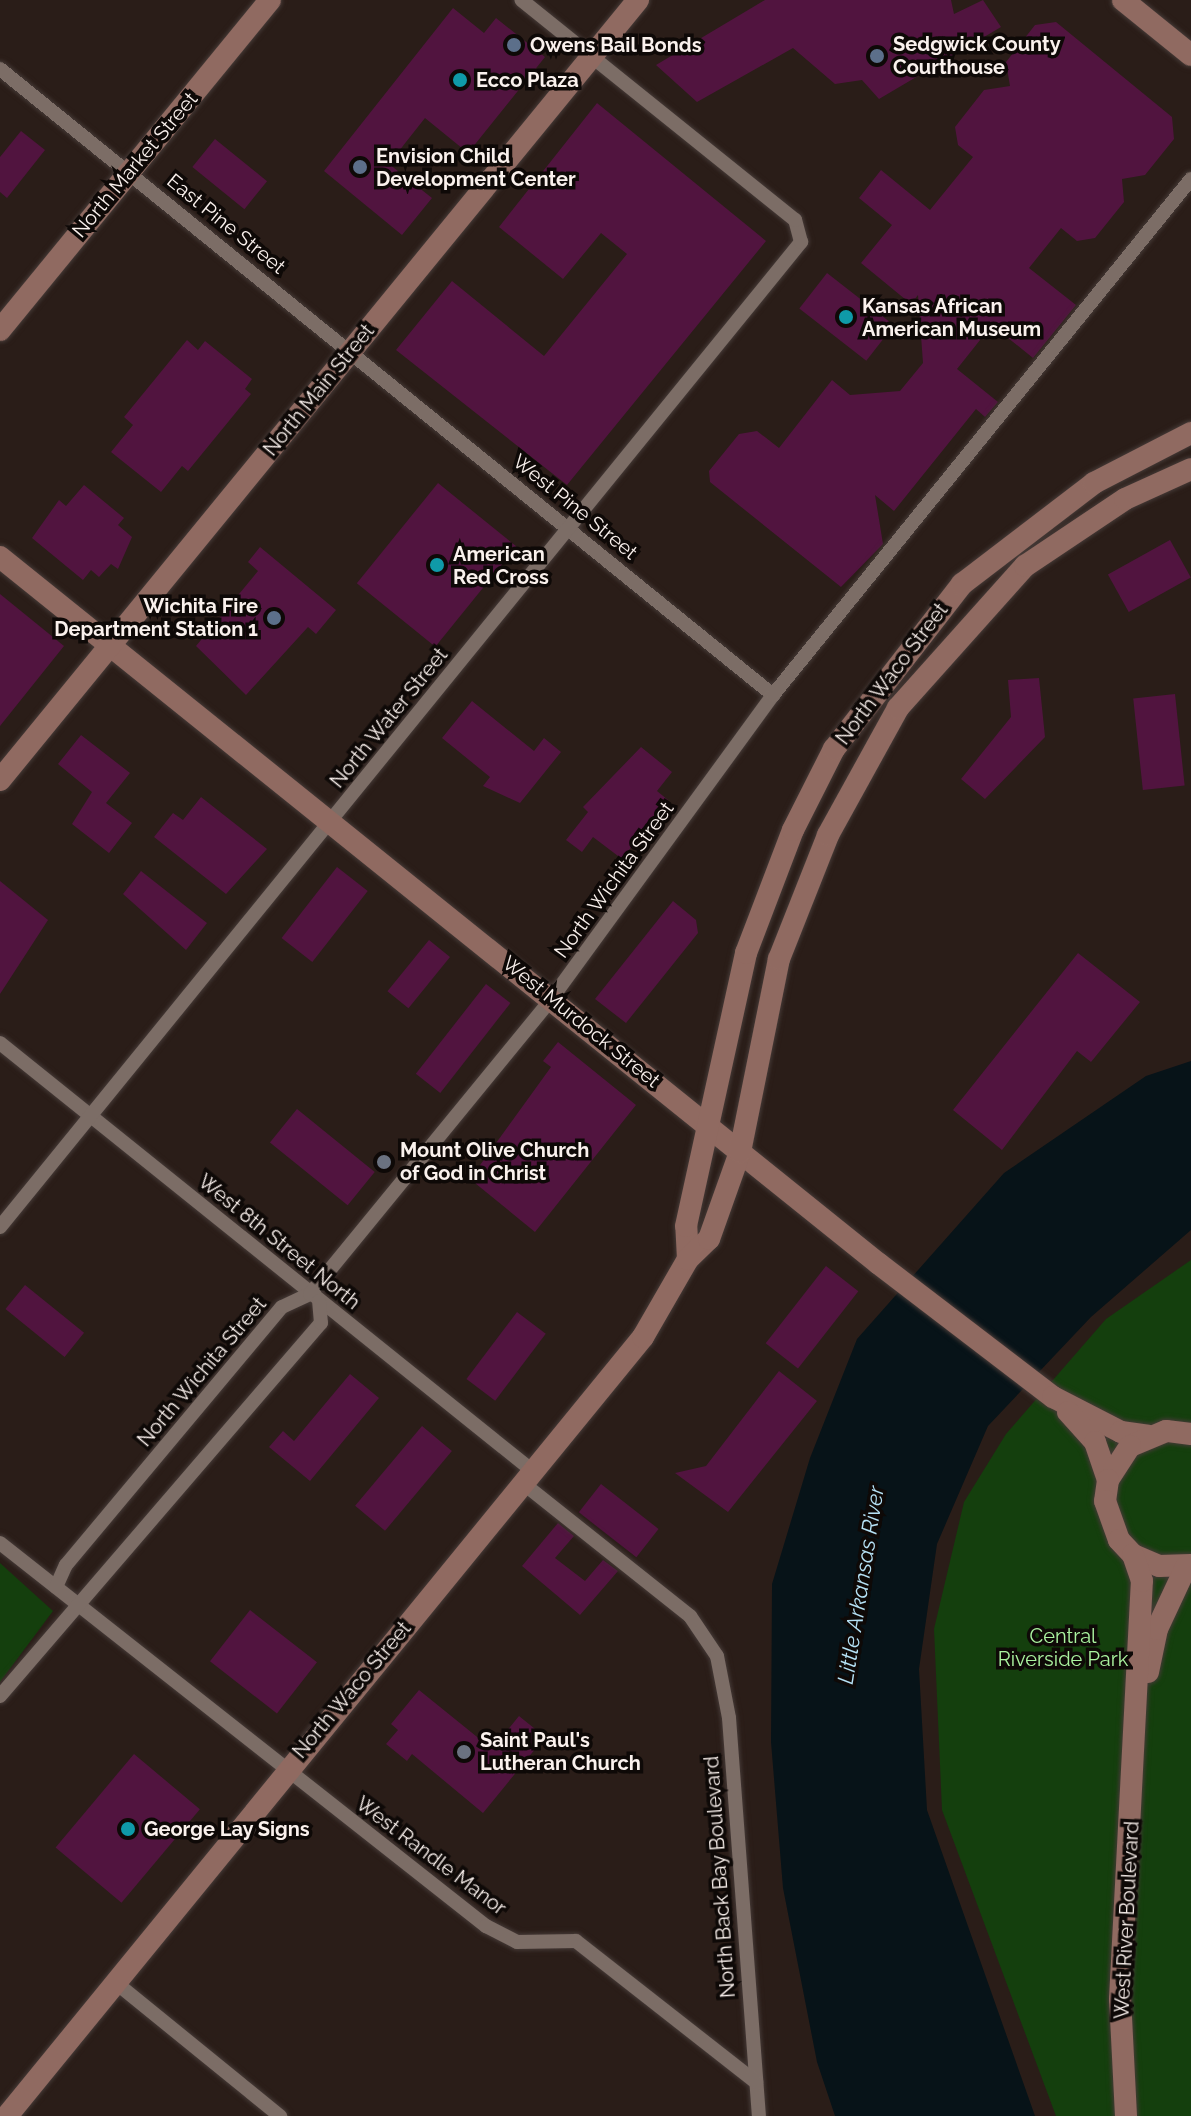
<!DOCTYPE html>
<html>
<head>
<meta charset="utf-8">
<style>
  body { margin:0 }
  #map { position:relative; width:1191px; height:2116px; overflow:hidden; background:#2a1d18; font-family:Raleway,sans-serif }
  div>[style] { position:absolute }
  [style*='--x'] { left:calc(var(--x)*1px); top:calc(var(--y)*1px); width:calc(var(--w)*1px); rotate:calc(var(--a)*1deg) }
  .green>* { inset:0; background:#143f0d }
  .water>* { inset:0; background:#071318 }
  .building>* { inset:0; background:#51143f; transform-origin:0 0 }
  .roads { filter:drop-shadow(0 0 2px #453a37) drop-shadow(0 0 2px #453a37) }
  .street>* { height:14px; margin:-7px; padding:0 7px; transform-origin:7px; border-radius:7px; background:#7c6d66 }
  .secondary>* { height:22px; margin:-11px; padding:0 11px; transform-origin:11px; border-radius:11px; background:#906a61 }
  .dots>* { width:22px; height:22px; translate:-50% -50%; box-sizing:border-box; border:4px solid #0e0907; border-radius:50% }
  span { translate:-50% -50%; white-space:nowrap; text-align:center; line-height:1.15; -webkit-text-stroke:7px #0e0907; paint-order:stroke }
  .poi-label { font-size:20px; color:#faf1ed; font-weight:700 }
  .left { translate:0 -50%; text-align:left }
  .right { translate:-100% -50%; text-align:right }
  .street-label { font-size:20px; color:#faf1ed }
  .park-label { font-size:20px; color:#abf4a0 }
  .water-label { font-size:22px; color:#b6e2f6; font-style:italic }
</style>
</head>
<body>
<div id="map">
  <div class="green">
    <div style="clip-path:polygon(1191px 1260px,1191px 2116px,1056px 2116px,942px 1810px,934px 1629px,964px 1502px,1006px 1434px,1106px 1319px)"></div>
    <div style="clip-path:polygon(0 1563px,53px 1611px,0 1682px)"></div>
  </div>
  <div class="water">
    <div style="clip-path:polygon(1191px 1061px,1191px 1230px,1091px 1317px,988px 1426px,937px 1544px,919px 1669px,927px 1810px,1035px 2116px,835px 2116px,817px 2062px,783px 1888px,771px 1742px,772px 1584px,810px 1458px,857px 1339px,1004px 1173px,1146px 1076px)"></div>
  </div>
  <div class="building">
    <div style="clip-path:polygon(765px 0,951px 0,954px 14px,983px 0,1001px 27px,879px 99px,862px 80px,835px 84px,793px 48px,697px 102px,656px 65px)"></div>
    <div style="clip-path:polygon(453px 8px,484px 33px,496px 18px,545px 57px,468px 153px,425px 118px,406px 142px,389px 164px,432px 198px,402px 235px,324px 171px)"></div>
    <div style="clip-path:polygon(1056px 22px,1172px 117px,1174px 139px,1145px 175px,1122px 179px,1124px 202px,1095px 238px,1077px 241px,1061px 228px,1029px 268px,1076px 305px,1033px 358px,992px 325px,957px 369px,998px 402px,985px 417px,976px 409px,894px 511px,875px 495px,883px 544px,841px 587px,710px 482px,709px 471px,739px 434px,757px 431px,779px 448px,832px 380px,850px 395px,900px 391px,923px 363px,918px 295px,911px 304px,861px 263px,892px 225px,859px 198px,881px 170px,930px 210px,973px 157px,958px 145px,955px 127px,984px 90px,1010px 86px,1006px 62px,1035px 25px)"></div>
    <div style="clip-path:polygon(597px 103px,766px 241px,567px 485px,396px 350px,452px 281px,544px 356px,627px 254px,601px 233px,563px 279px,499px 227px)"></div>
    <div style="clip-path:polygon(21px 131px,45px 150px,7px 198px,0 192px,0 157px)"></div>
    <div style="left:215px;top:139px;width:67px;height:36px;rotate:39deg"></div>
    <div style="left:827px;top:273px;width:85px;height:45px;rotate:38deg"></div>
    <div style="clip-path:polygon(187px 340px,198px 350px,205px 341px,252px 379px,245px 389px,251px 394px,188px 471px,182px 466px,161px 492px,111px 452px,133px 425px,124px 417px)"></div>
    <div style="left:438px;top:483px;width:101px;height:129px;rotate:39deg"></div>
    <div style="clip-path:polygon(84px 485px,124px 518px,118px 525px,132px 537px,118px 569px,111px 564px,99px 577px,91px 570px,83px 580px,32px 538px,59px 500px,66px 506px)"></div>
    <div style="left:1170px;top:540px;width:43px;height:71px;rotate:61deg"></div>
    <div style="clip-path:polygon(260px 547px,336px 610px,316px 634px,308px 627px,246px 695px,196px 646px,258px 571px,248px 562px)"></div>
    <div style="clip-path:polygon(0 594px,64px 646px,0 726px)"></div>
    <div style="clip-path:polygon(1039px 678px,1045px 737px,985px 799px,961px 779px,1011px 717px,1008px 680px)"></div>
    <div style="left:1175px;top:694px;width:92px;height:42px;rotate:84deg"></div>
    <div style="clip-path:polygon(472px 701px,534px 751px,544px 738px,561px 752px,520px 803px,483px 786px,490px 777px,442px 738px)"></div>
    <div style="clip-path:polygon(81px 735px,130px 773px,106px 803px,132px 823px,109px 853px,72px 824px,92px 792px,58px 764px)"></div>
    <div style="clip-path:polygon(641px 747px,672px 772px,657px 791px,668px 800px,622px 859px,593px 837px,582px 852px,566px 840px,588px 812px,583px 807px)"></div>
    <div style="clip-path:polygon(201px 797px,267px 849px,226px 894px,154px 837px,173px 813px,183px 820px)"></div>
    <div style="left:337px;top:867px;width:39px;height:90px;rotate:38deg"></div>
    <div style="clip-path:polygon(141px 871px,207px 923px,186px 950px,123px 894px)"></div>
    <div style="clip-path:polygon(0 881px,48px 920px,0 994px)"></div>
    <div style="clip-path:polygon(673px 901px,696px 920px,698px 933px,626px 1023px,595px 999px)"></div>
    <div style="left:429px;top:940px;width:27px;height:66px;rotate:39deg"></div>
    <div style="clip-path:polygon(1078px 953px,1140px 1002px,1091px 1062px,1077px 1051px,1002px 1150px,953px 1110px)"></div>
    <div style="left:486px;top:984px;width:31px;height:114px;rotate:38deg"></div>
    <div style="clip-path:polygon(558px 1042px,636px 1105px,535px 1232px,470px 1179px,551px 1067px,543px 1061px)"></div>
    <div style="left:297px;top:1109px;width:100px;height:43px;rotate:39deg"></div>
    <div style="left:826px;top:1266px;width:41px;height:98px;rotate:38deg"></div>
    <div style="left:25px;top:1285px;width:76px;height:31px;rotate:39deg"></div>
    <div style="left:517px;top:1312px;width:36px;height:84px;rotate:37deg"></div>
    <div style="clip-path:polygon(779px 1371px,817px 1401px,728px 1512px,675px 1473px,706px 1466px)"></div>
    <div style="clip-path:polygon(350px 1374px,379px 1398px,310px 1481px,269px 1447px,283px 1431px,294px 1441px)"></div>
    <div style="left:422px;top:1426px;width:39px;height:104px;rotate:40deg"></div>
    <div style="left:601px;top:1484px;width:73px;height:36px;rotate:38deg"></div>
    <div style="clip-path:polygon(558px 1523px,574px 1536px,555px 1558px,585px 1581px,603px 1560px,618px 1571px,580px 1615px,522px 1566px)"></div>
    <div style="left:250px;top:1610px;width:85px;height:65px;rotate:38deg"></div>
    <div style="clip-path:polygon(419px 1690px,492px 1749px,519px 1716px,545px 1737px,483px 1813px,412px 1754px,407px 1761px,386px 1744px,398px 1730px,391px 1724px)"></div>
    <div style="left:134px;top:1754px;width:86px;height:122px;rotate:40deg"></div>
  </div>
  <div class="roads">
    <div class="street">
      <div style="--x:0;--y:69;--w:995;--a:39"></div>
      <div style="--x:0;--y:1043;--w:685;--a:38.78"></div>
      <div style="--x:0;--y:1227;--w:1270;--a:-50.88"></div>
      <div style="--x:801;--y:242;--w:23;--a:-105"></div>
      <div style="--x:795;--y:220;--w:351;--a:-141.2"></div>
      <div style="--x:524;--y:1484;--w:212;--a:38.5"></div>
      <div style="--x:690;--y:1616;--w:48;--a:56"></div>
      <div style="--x:717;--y:1656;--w:63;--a:79"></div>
      <div style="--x:729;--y:1718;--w:399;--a:85.7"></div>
      <div style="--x:0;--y:1543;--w:619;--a:38.24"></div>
      <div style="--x:486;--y:1926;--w:35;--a:27"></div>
      <div style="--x:517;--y:1942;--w:59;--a:-1"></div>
      <div style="--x:576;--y:1941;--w:229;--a:38.1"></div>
      <div style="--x:56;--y:1587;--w:24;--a:-66"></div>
      <div style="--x:66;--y:1565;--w:336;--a:-50.1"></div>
      <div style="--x:282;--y:1307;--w:31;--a:-25"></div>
      <div style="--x:310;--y:1294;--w:382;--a:-50.7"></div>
      <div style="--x:552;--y:998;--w:375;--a:-53.9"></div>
      <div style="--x:773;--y:695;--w:664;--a:-50.99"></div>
      <div style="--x:0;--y:1696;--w:492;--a:-49.3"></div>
      <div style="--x:321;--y:1323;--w:22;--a:-95"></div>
      <div style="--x:115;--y:1982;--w:213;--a:39.1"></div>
    </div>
    <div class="secondary">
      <div style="--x:1123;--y:0;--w:87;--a:39"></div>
      <div style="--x:0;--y:330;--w:426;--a:-50.7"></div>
      <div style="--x:0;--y:557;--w:1128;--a:38.81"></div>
      <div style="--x:879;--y:1264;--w:219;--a:37.4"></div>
      <div style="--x:1053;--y:1397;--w:76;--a:27.2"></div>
      <div style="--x:1121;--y:1432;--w:27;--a:8"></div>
      <div style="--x:0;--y:780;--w:1008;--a:-50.72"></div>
      <div style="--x:688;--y:1259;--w:33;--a:-93"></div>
      <div style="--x:686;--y:1226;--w:280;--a:-77.6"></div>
      <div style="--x:746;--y:953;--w:132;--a:-69.1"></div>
      <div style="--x:793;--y:830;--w:91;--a:-63.2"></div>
      <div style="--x:834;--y:749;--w:209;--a:-52.2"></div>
      <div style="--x:962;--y:584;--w:166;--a:-37.4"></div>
      <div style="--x:1094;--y:483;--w:109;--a:-27.3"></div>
      <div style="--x:1068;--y:1412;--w:40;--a:48"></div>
      <div style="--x:1095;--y:1442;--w:40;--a:71.1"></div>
      <div style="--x:1191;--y:1434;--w:25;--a:-173"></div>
      <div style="--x:1166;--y:1431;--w:39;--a:157"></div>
      <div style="--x:1130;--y:1446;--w:40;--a:122.9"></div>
      <div style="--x:1108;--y:1480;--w:21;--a:98"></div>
      <div style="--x:1105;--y:1501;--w:41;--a:70.3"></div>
      <div style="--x:1119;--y:1540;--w:21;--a:47"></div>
      <div style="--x:1133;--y:1555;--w:28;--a:23"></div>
      <div style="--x:1159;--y:1566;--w:32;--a:-2"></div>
      <div style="--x:1148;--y:1672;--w:44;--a:-78.2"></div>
      <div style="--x:1157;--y:1629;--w:68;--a:-64.9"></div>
      <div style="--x:7;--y:2116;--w:1006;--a:-50.77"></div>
      <div style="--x:643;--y:1337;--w:90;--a:-60"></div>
      <div style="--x:688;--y:1259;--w:29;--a:-44"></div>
      <div style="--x:709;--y:1239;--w:92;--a:-70.4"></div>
      <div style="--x:740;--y:1152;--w:197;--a:-78.6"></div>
      <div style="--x:779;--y:959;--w:133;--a:-68.4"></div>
      <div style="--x:828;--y:835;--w:145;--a:-61.1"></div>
      <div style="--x:898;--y:708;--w:191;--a:-48.2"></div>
      <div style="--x:1025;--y:566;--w:120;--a:-33.8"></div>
      <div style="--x:1125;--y:499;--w:72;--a:-24.4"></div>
      <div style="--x:1126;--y:2116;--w:117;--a:-92.9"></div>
      <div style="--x:1120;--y:1999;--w:419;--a:-87"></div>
      <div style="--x:1142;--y:1581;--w:28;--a:-109"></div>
    </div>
  </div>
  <div class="dots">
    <div style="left:514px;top:45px;background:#5c6f8a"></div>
    <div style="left:877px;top:56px;background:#5c6f8a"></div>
    <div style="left:460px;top:80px;background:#0f9aa8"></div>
    <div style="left:360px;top:167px;background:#5c6f8a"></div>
    <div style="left:846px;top:317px;background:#0f9aa8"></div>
    <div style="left:437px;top:565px;background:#0f9aa8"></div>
    <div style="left:274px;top:618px;background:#5c6f8a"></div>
    <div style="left:384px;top:1162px;background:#6b7280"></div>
    <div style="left:464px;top:1752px;background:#6b7280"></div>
    <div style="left:128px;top:1829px;background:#0f9aa8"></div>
  </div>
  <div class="poi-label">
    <span class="left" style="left:893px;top:56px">Sedgwick County<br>Courthouse</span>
    <span class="left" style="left:530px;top:45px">Owens Bail Bonds</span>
    <span class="left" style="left:476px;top:80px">Ecco Plaza</span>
    <span class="left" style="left:376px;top:168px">Envision Child<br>Development Center</span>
    <span class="left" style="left:862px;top:318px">Kansas African<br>American Museum</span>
    <span class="left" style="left:453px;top:566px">American<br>Red Cross</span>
    <span class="right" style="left:258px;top:618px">Wichita Fire<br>Department Station 1</span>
    <span class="left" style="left:400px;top:1162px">Mount Olive Church<br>of God in Christ</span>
    <span class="left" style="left:480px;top:1752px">Saint Paul's<br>Lutheran Church</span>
    <span class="left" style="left:144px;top:1829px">George Lay Signs</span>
  </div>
  <div class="street-label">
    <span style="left:135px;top:165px;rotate:-50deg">North Market Street</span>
    <span style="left:226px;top:224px;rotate:39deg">East Pine Street</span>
    <span style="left:319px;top:390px;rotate:-51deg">North Main Street</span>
    <span style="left:575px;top:507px;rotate:39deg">West Pine Street</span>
    <span style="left:892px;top:674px;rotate:-53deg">North Waco Street</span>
    <span style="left:389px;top:718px;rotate:-51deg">North Water Street</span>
    <span style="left:614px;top:880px;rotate:-54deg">North Wichita Street</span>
    <span style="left:581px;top:1022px;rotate:39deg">West Murdock Street</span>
    <span style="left:279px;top:1242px;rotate:39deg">West 8th Street North</span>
    <span style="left:202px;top:1372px;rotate:-50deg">North Wichita Street</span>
    <span style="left:352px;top:1690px;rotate:-50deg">North Waco Street</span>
    <span style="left:431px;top:1856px;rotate:37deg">West Randle Manor</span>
    <span style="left:720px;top:1877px;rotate:-94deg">North Back Bay Boulevard</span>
    <span style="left:1127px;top:1920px;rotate:-87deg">West River Boulevard</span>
  </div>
  <div class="park-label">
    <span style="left:1063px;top:1648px">Central<br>Riverside Park</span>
  </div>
  <div class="water-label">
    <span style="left:861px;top:1585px;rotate:-81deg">Little Arkansas River</span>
  </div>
</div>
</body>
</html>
